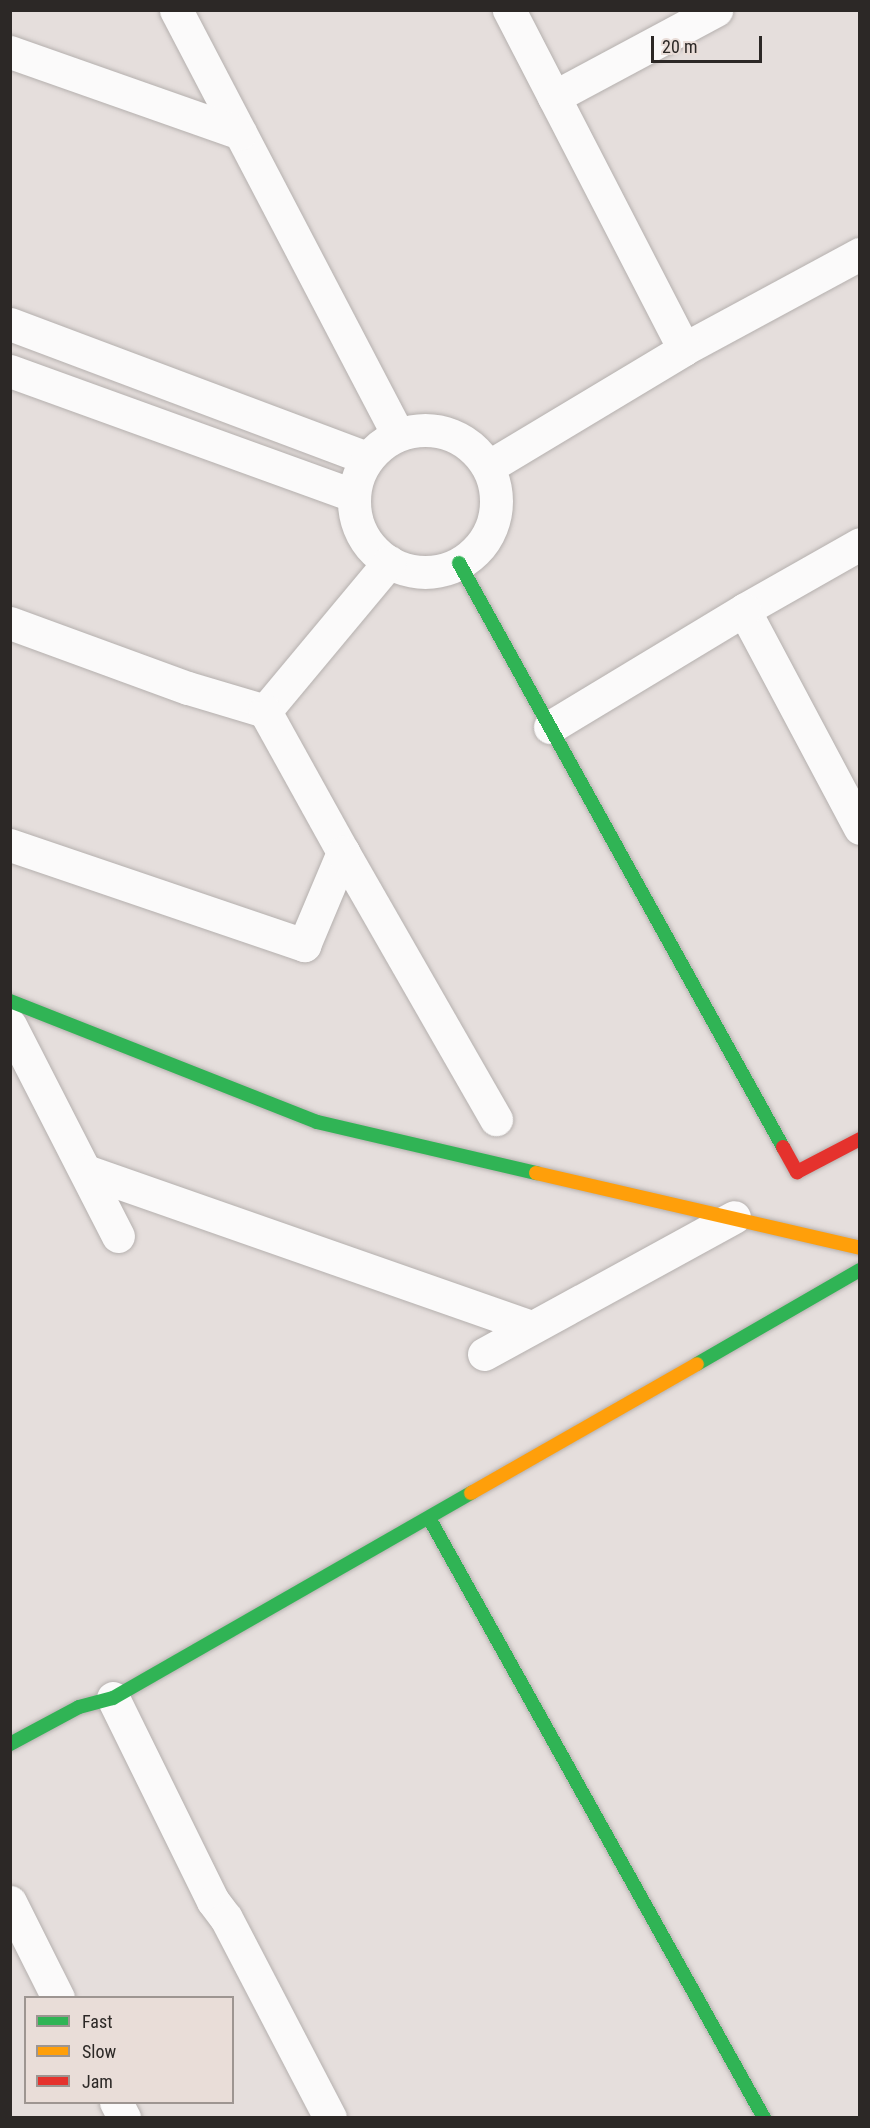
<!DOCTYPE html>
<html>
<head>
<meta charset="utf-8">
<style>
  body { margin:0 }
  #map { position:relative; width:870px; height:2128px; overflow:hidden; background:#e5dedc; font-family:"Roboto Condensed",sans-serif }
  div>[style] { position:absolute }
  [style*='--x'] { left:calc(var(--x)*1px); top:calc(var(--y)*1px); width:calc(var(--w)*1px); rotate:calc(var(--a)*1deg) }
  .roads { filter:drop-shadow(0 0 2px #b5b0ae) drop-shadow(0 0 2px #b5b0ae) }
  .street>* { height:33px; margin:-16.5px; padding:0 16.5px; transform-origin:16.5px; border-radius:16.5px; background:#fbfafa }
  .street>.ring { margin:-16.5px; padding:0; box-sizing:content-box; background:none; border:33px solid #fbfafa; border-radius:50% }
  .fast>* { height:14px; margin:-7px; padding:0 7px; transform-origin:7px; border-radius:7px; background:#30b455 }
  .slow>* { height:14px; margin:-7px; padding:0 7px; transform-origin:7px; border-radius:7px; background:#ff9f0a }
  .jam>* { height:14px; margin:-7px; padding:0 7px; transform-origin:7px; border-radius:7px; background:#e5322d }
  span { translate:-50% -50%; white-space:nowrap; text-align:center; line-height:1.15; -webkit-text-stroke:6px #e9ddd8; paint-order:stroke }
  .frame { position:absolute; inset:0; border:12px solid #2c2826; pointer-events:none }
  .legend { position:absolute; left:24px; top:1996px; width:210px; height:108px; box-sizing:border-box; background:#e9ddd8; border:2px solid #9d9591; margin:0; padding:8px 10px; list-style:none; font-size:18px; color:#2c2826 }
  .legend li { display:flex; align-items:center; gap:12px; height:30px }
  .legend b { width:30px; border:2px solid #9d9591 }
  .scale { position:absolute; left:651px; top:36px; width:111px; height:27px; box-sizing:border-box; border:3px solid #2c2826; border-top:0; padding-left:8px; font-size:18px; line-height:21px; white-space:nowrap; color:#2c2826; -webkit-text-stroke:4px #e9ddd8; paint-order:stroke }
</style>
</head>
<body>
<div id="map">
  <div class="roads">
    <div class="street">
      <div style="--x:176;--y:10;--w:479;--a:62.4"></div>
      <div style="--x:10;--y:52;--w:244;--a:19.4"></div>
      <div style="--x:554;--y:97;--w:184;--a:-28.2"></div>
      <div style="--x:10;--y:324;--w:381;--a:20.6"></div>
      <div style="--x:684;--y:349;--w:200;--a:-28.4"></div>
      <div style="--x:10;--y:371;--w:365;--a:19.9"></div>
      <div class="ring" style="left:354px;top:430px;width:109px;height:109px"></div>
      <div style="--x:488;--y:467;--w:229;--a:-31"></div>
      <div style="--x:684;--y:349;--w:382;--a:-117.3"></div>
      <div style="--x:860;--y:544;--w:133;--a:150.4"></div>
      <div style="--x:744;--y:610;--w:247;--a:62"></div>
      <div style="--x:10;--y:623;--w:189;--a:20.1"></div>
      <div style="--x:188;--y:688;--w:80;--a:16.6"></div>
      <div style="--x:265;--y:711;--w:194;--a:-50.2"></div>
      <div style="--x:550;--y:727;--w:227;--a:-31.1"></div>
      <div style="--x:10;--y:845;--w:311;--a:18.8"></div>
      <div style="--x:304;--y:945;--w:101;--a:-67.2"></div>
      <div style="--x:343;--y:852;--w:161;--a:-119"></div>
      <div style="--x:343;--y:852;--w:308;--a:60.2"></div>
      <div style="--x:10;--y:1025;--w:237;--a:62.9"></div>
      <div style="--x:86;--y:1171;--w:472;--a:19.3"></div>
      <div style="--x:484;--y:1354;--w:285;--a:-28.7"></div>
      <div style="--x:113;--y:1698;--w:226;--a:63.8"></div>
      <div style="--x:213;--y:1901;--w:21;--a:53"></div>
      <div style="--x:226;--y:1918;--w:225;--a:62.5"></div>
      <div style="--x:10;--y:1902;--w:107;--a:63.4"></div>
      <div style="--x:116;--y:2102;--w:18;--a:63"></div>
    </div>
    <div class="fast">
      <div style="--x:459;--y:563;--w:668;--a:60.98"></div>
      <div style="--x:10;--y:1001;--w:330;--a:21.5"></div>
      <div style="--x:317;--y:1122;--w:225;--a:13.1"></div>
      <div style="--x:697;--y:1364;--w:188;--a:-30"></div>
      <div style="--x:429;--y:1518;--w:687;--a:60.82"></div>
      <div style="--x:10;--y:1744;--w:78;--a:-28.2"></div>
      <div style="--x:79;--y:1707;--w:35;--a:-15"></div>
      <div style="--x:113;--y:1698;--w:413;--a:-29.8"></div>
    </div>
    <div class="slow">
      <div style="--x:536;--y:1173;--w:333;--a:13"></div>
      <div style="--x:471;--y:1493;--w:260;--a:-29.7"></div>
    </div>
    <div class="jam">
      <div style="--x:783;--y:1147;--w:29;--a:61"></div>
      <div style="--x:797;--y:1172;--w:71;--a:-27.6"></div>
    </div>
  </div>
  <div class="frame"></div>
  <ul class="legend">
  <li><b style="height:8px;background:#30b455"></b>Fast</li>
  <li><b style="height:8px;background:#ff9f0a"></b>Slow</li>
  <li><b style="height:8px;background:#e5322d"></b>Jam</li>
  </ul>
  <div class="scale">20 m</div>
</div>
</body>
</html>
